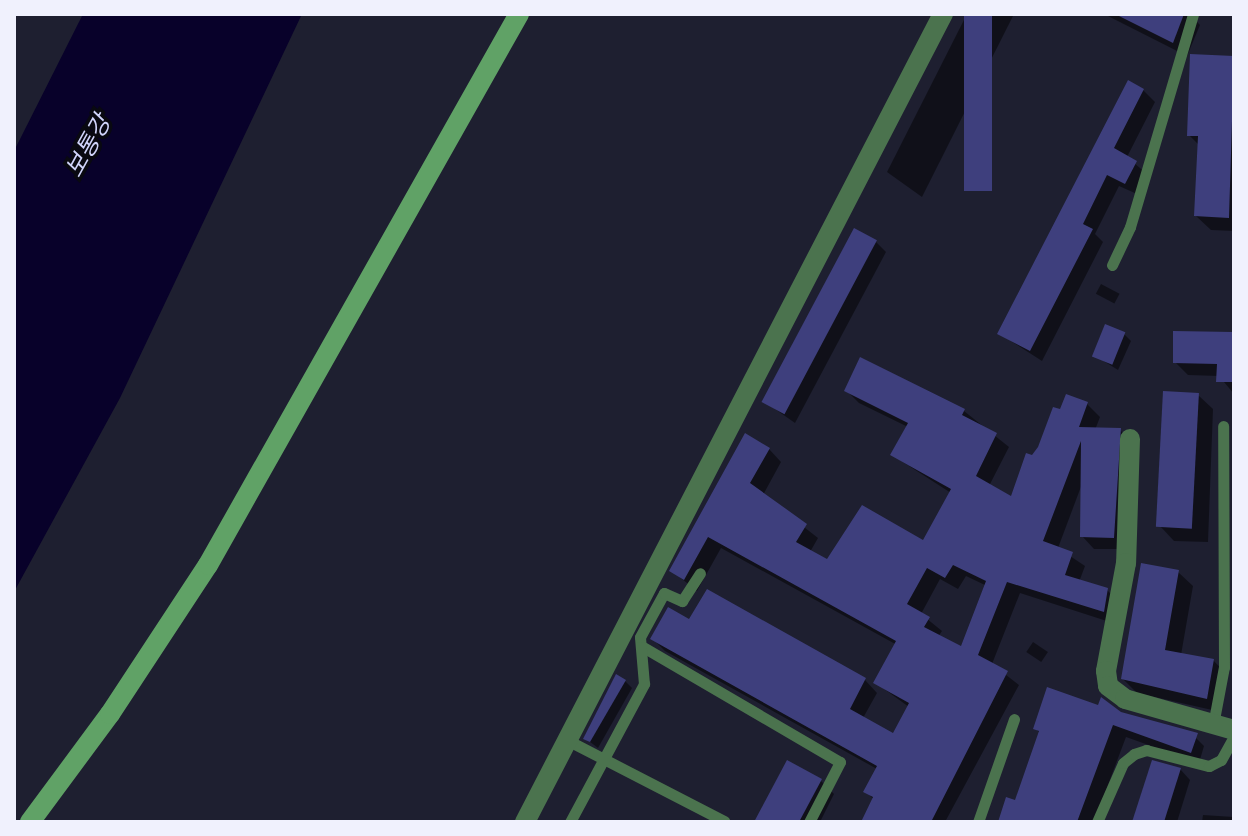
<!DOCTYPE html>
<html>
<head>
<meta charset="utf-8">
<style>
  body { margin:0 }
  #map { position:relative; width:1248px; height:836px; overflow:hidden; background:#1e1f30; font-family:Inter,"Noto Sans KR",sans-serif }
  div>[style] { position:absolute }
  [style*='--x'] { left:calc(var(--x)*1px); top:calc(var(--y)*1px); width:calc(var(--w)*1px); rotate:calc(var(--a)*1deg) }
  .water>* { inset:0; background:#08012a }
  .shadow>* { inset:0; background:#0007; transform-origin:0 0 }
  .building>* { inset:0; background:#3e3f7d; transform-origin:0 0 }
  .lane>* { height:11px; margin:-5.5px; padding:0 5.5px; transform-origin:5.5px; border-radius:5.5px; background:#4b734e }
  .street>* { height:20px; margin:-10px; padding:0 10px; transform-origin:10px; border-radius:10px; background:#4b734e }
  .secondary>* { height:20px; margin:-10px; padding:0 10px; transform-origin:10px; border-radius:10px; background:#60a266 }
  span { translate:-50% -50%; white-space:nowrap; text-align:center; line-height:1.15; -webkit-text-stroke:7px #090911; paint-order:stroke }
  .water-label { font-size:24px; color:#d0d4fa; font-style:italic }
  .frame { position:absolute; inset:0; border:16px solid #f0f1fd; pointer-events:none }
</style>
</head>
<body>
<div id="map">
  <div class="water">
    <div style="clip-path:polygon(83px 14px,302px 14px,120px 398px,14px 592px,14px 151px)"></div>
  </div>
  <div class="shadow">
    <div style="clip-path:polygon(967px 14px,1014px 14px,922px 197px,887px 172px)"></div>
    <div style="clip-path:polygon(1104px 14px,1189px 14px,1200px 25px,1187px 56px)"></div>
    <div style="clip-path:polygon(1192px 56px,1234px 58px,1234px 231px,1211px 230px,1196px 216px,1199px 145px,1189px 135px)"></div>
    <div style="clip-path:polygon(1143px 90px,1155px 102px,1127px 157px,1147px 174px,1137px 194px,1119px 186px,1095px 234px,1103px 242px,1042px 361px,1000px 334px)"></div>
    <div style="clip-path:polygon(876px 242px,886px 252px,795px 423px,765px 402px)"></div>
    <div style="left:1101px;top:284px;width:21px;height:11px;rotate:28deg"></div>
    <div style="clip-path:polygon(1124px 334px,1131px 341px,1118px 370px,1094px 355px)"></div>
    <div style="clip-path:polygon(1234px 334px,1234px 394px,1219px 376px,1188px 375px,1175px 362px)"></div>
    <div style="clip-path:polygon(evenodd,846px 390px,964px 411px,1009px 447px,989px 486px,1012px 499px,1062px 412px,1087px 404px,1100px 417px,1095px 430px,1120px 430px,1133px 443px,1126px 549px,1094px 549px,1082px 536px,1082px 484px,1058px 548px,1085px 566px,1079px 582px,1107px 590px,1120px 603px,1116px 624px,1020px 593px,992px 664px,1019px 685px,945px 822px,863px 822px,874px 800px,866px 791px,877px 769px,665px 651px,652px 638px,690px 622px,865px 680px,877px 693px,863px 718px,894px 736px,909px 707px,876px 683px,897px 645px,721px 548px,697px 591px,672px 571px,769px 449px,781px 462px,763px 495px,818px 538px,810px 552px,827px 562px,923px 542px,951px 493px,892px 455px,908px 427px,859px 403px,846px 390px,966px 576px,987px 586px,962px 649px,938px 637px,942px 631px,921px 614px,940px 579px,958px 589px,966px 576px)"></div>
    <div style="clip-path:polygon(1198px 395px,1213px 409px,1208px 542px,1174px 541px,1160px 526px)"></div>
    <div style="clip-path:polygon(1178px 572px,1193px 586px,1181px 655px,1213px 660px,1227px 675px,1221px 712px,1137px 693px,1123px 679px)"></div>
    <div style="left:1033px;top:642px;width:18px;height:12px;rotate:34deg"></div>
    <div style="clip-path:polygon(625px 681px,632px 688px,598px 748px,585px 738px)"></div>
    <div style="clip-path:polygon(1121px 713px,1191px 733px,1204px 746px,1199px 763px,1126px 737px,1094px 822px,1000px 822px,1016px 803px,1040px 733px,1035px 728px)"></div>
    <div style="clip-path:polygon(1180px 769px,1190px 780px,1177px 822px,1135px 822px)"></div>
    <div style="clip-path:polygon(820px 780px,834px 794px,820px 822px,757px 822px)"></div>
    <div style="clip-path:polygon(1203px 815px,1234px 817px,1234px 822px,1202px 822px)"></div>
  </div>
  <div class="building">
    <div style="left:964px;top:14px;width:28px;height:177px"></div>
    <div style="clip-path:polygon(1115px 14px,1184px 14px,1173px 43px)"></div>
    <div style="clip-path:polygon(1190px 54px,1234px 56px,1229px 218px,1194px 216px,1198px 136px,1187px 136px)"></div>
    <div style="clip-path:polygon(1128px 80px,1144px 89px,1114px 148px,1137px 161px,1125px 184px,1107px 175px,1083px 224px,1093px 229px,1030px 351px,997px 334px)"></div>
    <div style="left:854px;top:228px;width:26px;height:197px;rotate:28deg"></div>
    <div style="left:1105px;top:324px;width:22px;height:35px;rotate:22deg"></div>
    <div style="clip-path:polygon(1173px 331px,1234px 332px,1234px 382px,1216px 382px,1217px 364px,1173px 363px)"></div>
    <div style="clip-path:polygon(evenodd,860px 357px,965px 409px,962px 415px,997px 433px,976px 476px,1011px 496px,1026px 453px,1032px 455px,1038px 447px,1053px 407px,1060px 409px,1066px 394px,1088px 402px,1079px 427px,1121px 428px,1114px 538px,1080px 537px,1081px 441px,1043px 541px,1073px 552px,1065px 575px,1108px 588px,1104px 612px,1007px 582px,978px 655px,1008px 671px,931px 822px,861px 822px,873px 797px,863px 792px,877px 766px,650px 639px,668px 607px,689px 619px,707px 589px,866px 678px,850px 709px,893px 733px,909px 703px,873px 683px,896px 641px,708px 537px,684px 580px,669px 571px,745px 433px,770px 448px,750px 483px,807px 524px,796px 542px,827px 559px,862px 505px,923px 540px,951px 489px,890px 455px,908px 423px,844px 391px,860px 357px,953px 565px,986px 581px,961px 646px,924px 627px,930px 617px,907px 604px,927px 568px,945px 578px,953px 565px)"></div>
    <div style="left:1163px;top:391px;width:36px;height:136px;rotate:3deg"></div>
    <div style="clip-path:polygon(1141px 563px,1179px 570px,1165px 650px,1214px 659px,1207px 699px,1121px 679px)"></div>
    <div style="clip-path:polygon(616px 674px,626px 680px,590px 742px,583px 739px)"></div>
    <div style="clip-path:polygon(1047px 687px,1098px 705px,1101px 697px,1121px 712px,1198px 733px,1191px 753px,1113px 725px,1077px 822px,998px 822px,1006px 797px,1015px 800px,1039px 731px,1033px 729px)"></div>
    <div style="clip-path:polygon(787px 760px,822px 779px,799px 822px,754px 822px)"></div>
    <div style="clip-path:polygon(1152px 760px,1181px 768px,1164px 822px,1132px 822px)"></div>
  </div>
  <div class="lane">
    <div style="--x:1112;--y:265;--w:42;--a:-64.7"></div>
    <div style="--x:1130;--y:227;--w:222;--a:-73.5"></div>
    <div style="--x:643;--y:647;--w:228;--a:30.3"></div>
    <div style="--x:840;--y:762;--w:68;--a:117.3"></div>
    <div style="--x:1213;--y:725;--w:59;--a:-79.3"></div>
    <div style="--x:1224;--y:667;--w:241;--a:-90.2"></div>
    <div style="--x:567;--y:740;--w:177;--a:27.3"></div>
    <div style="--x:570;--y:822;--w:157;--a:-61.8"></div>
    <div style="--x:644;--y:684;--w:47;--a:-94.9"></div>
    <div style="--x:640;--y:637;--w:50;--a:-61.4"></div>
    <div style="--x:664;--y:593;--w:20;--a:24"></div>
    <div style="--x:682;--y:601;--w:33;--a:-57"></div>
    <div style="--x:978;--y:822;--w:109;--a:-70.7"></div>
    <div style="--x:1097;--y:822;--w:64;--a:-66.2"></div>
    <div style="--x:1123;--y:763;--w:14;--a:-39"></div>
    <div style="--x:1134;--y:754;--w:13;--a:-18"></div>
    <div style="--x:1146;--y:750;--w:65;--a:14.3"></div>
    <div style="--x:1209;--y:766;--w:13;--a:-27"></div>
    <div style="--x:1221;--y:760;--w:26;--a:-61"></div>
  </div>
  <div class="street">
    <div style="--x:1130;--y:439;--w:124;--a:91.8"></div>
    <div style="--x:1126;--y:563;--w:110;--a:100.5"></div>
    <div style="--x:1106;--y:671;--w:15;--a:82"></div>
    <div style="--x:1108;--y:686;--w:21;--a:37"></div>
    <div style="--x:1125;--y:699;--w:113;--a:15.9"></div>
    <div style="--x:525;--y:822;--w:910;--a:-62.65"></div>
  </div>
  <div class="secondary">
    <div style="--x:30;--y:822;--w:134;--a:-53.5"></div>
    <div style="--x:110;--y:714;--w:178;--a:-56.7"></div>
    <div style="--x:208;--y:565;--w:633;--a:-60.56"></div>
  </div>
  <div class="water-label">
    <span style="left:88px;top:146px;rotate:-61deg">보통강</span>
  </div>
  <div class="frame"></div>
</div>
</body>
</html>
